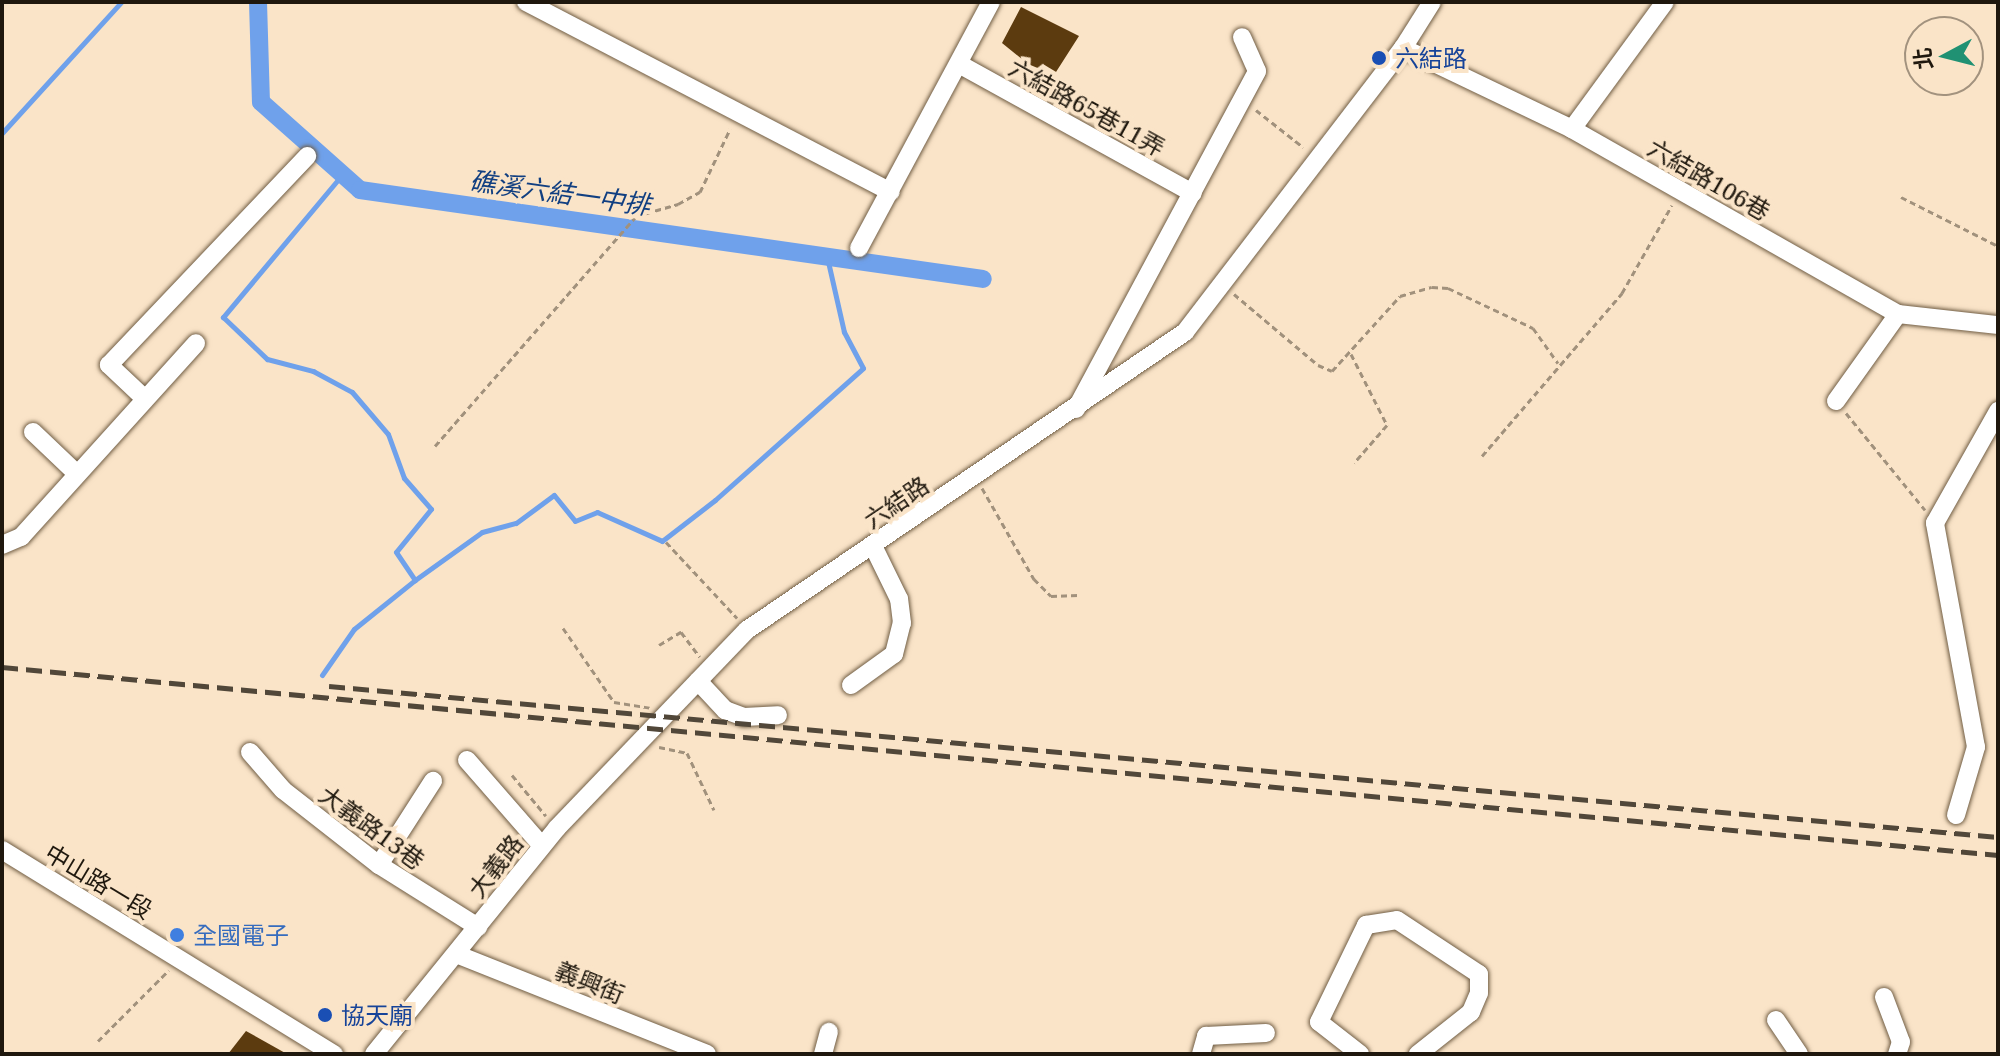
<!DOCTYPE html>
<html>
<head>
<meta charset="utf-8">
<style>
  body { margin:0 }
  #map { position:relative; width:2000px; height:1056px; overflow:hidden; background:#fae4c8; font-family:"Noto Serif","Noto Sans TC",serif }
  div>[style] { position:absolute }
  [style*='--x'] { left:calc(var(--x)*1px); top:calc(var(--y)*1px); width:calc(var(--w)*1px); rotate:calc(var(--a)*1deg) }
  .stream>* { height:5px; margin:-2.5px; padding:0 2.5px; transform-origin:2.5px; border-radius:2.5px; background:#6fa1eb }
  .canal>* { height:18px; margin:-9px; padding:0 9px; transform-origin:9px; border-radius:9px; background:#6fa1eb }
  .building>* { inset:0; background:#5c3b0f }
  .path>* { height:3px; margin-top:-1.5px; transform-origin:0; background:repeating-linear-gradient(90deg,#a1917c 0 6px,transparent 0 10px) }
  .roads { filter:drop-shadow(0 0 2px #705d44) drop-shadow(0 0 2px #705d44) }
  .minor>* { height:18px; margin:-9px; padding:0 9px; transform-origin:9px; border-radius:9px; background:#fff }
  .rail>* { height:5px; margin-top:-2.5px; transform-origin:0; background:repeating-linear-gradient(90deg,#514739 0 16px,transparent 0 24px) }
  .dots>* { width:22px; height:22px; translate:-50% -50%; box-sizing:border-box; border:4px solid #fae4c8; border-radius:50% }
  span { translate:-50% -50%; white-space:nowrap; text-align:center; line-height:1.15; -webkit-text-stroke:8px #fae4c8; paint-order:stroke }
  .transit-label { font-size:24px; color:#164399 }
  .left { translate:0 -50%; text-align:left }
  .street-label { font-size:24px; color:#1f180e }
  .shop-label { font-size:24px; color:#366cbe }
  .water-label { font-size:26px; color:#113f81; font-style:italic }
  .frame { position:absolute; inset:0; border:4px solid #1f180e; pointer-events:none }
  .north { position:absolute; left:1904px; top:16px; width:80px; height:80px; box-sizing:border-box; background:#fae4c8; border:2px solid #a2927e; border-radius:50%; rotate:263deg; font-size:22px; font-weight:700; line-height:32px; text-align:center; color:#1f180e }
  .north::after { content:''; display:block; margin:auto; width:28px; height:36px; background:#209173; clip-path:polygon(50% 0,100% 100%,50% 72%,0 100%) }
</style>
</head>
<body>
<div id="map">
  <div class="stream">
    <div style="--x:2;--y:133;--w:177;--a:-47.7"></div>
    <div style="--x:346;--y:170;--w:192;--a:129.9"></div>
    <div style="--x:223;--y:317;--w:61;--a:43.7"></div>
    <div style="--x:267;--y:359;--w:48;--a:14.6"></div>
    <div style="--x:313;--y:371;--w:44;--a:28.3"></div>
    <div style="--x:352;--y:392;--w:55;--a:49.4"></div>
    <div style="--x:388;--y:434;--w:47;--a:70"></div>
    <div style="--x:404;--y:478;--w:41;--a:48.9"></div>
    <div style="--x:431;--y:509;--w:55;--a:129.1"></div>
    <div style="--x:396;--y:552;--w:34;--a:56"></div>
    <div style="--x:322;--y:675;--w:56;--a:-55.2"></div>
    <div style="--x:354;--y:629;--w:78;--a:-38.8"></div>
    <div style="--x:415;--y:580;--w:82;--a:-35.6"></div>
    <div style="--x:482;--y:532;--w:35;--a:-15"></div>
    <div style="--x:516;--y:523;--w:47;--a:-36.4"></div>
    <div style="--x:554;--y:495;--w:33;--a:51"></div>
    <div style="--x:575;--y:521;--w:24;--a:-22"></div>
    <div style="--x:597;--y:512;--w:71;--a:24"></div>
    <div style="--x:662;--y:541;--w:67;--a:-37.7"></div>
    <div style="--x:715;--y:500;--w:198;--a:-41.7"></div>
    <div style="--x:863;--y:368;--w:41;--a:-117.8"></div>
    <div style="--x:844;--y:332;--w:77;--a:-102.8"></div>
  </div>
  <div class="canal">
    <div style="--x:258;--y:2;--w:100;--a:88.3"></div>
    <div style="--x:261;--y:102;--w:132;--a:41.6"></div>
    <div style="--x:360;--y:190;--w:629;--a:8.13"></div>
  </div>
  <div class="building">
    <div style="clip-path:polygon(1021px 7px,1079px 36px,1056px 72px,1043px 64px,1040px 69px,1028px 64px,1002px 43px)"></div>
    <div style="clip-path:polygon(246px 1031px,287px 1054px,228px 1054px)"></div>
  </div>
  <div class="path">
    <div style="--x:1256;--y:110;--w:60;--a:38.2"></div>
    <div style="--x:1901;--y:197;--w:109;--a:26.8"></div>
    <div style="--x:1234;--y:294;--w:110;--a:40.2"></div>
    <div style="--x:1318;--y:365;--w:15;--a:23"></div>
    <div style="--x:1332;--y:371;--w:101;--a:-47.8"></div>
    <div style="--x:1400;--y:296;--w:33;--a:-16"></div>
    <div style="--x:1432;--y:287;--w:16;--a:4"></div>
    <div style="--x:1448;--y:288;--w:94;--a:25.2"></div>
    <div style="--x:1533;--y:328;--w:43;--a:54.5"></div>
    <div style="--x:1351;--y:354;--w:80;--a:63.1"></div>
    <div style="--x:1387;--y:425;--w:50;--a:131"></div>
    <div style="--x:1846;--y:413;--w:125;--a:50.8"></div>
    <div style="--x:435;--y:446;--w:305;--a:-48.8"></div>
    <div style="--x:636;--y:216;--w:44;--a:-15.9"></div>
    <div style="--x:678;--y:204;--w:25;--a:-29"></div>
    <div style="--x:700;--y:192;--w:70;--a:-64.5"></div>
    <div style="--x:1482;--y:456;--w:215;--a:-49.3"></div>
    <div style="--x:1622;--y:293;--w:101;--a:-60.4"></div>
    <div style="--x:982;--y:488;--w:105;--a:60.3"></div>
    <div style="--x:1034;--y:579;--w:24;--a:45"></div>
    <div style="--x:1051;--y:596;--w:27;--a:-2"></div>
    <div style="--x:666;--y:542;--w:104;--a:46.9"></div>
    <div style="--x:563;--y:628;--w:90;--a:55.4"></div>
    <div style="--x:614;--y:702;--w:36;--a:9"></div>
    <div style="--x:659;--y:645;--w:26;--a:-31"></div>
    <div style="--x:681;--y:632;--w:31;--a:53"></div>
    <div style="--x:659;--y:747;--w:29;--a:12"></div>
    <div style="--x:687;--y:753;--w:63;--a:64.7"></div>
    <div style="--x:512;--y:775;--w:53;--a:50.3"></div>
    <div style="--x:98;--y:1041;--w:100;--a:-45"></div>
  </div>
  <div class="roads">
    <div class="minor">
      <div style="--x:526;--y:2;--w:411;--a:27.5"></div>
      <div style="--x:1403;--y:48;--w:187;--a:25.6"></div>
      <div style="--x:1572;--y:129;--w:375;--a:29.6"></div>
      <div style="--x:1898;--y:314;--w:101;--a:6.3"></div>
      <div style="--x:959;--y:64;--w:267;--a:28.9"></div>
      <div style="--x:1572;--y:129;--w:157;--a:-53.8"></div>
      <div style="--x:859;--y:248;--w:279;--a:-61.8"></div>
      <div style="--x:143;--y:397;--w:47;--a:-136.7"></div>
      <div style="--x:109;--y:365;--w:288;--a:-46.5"></div>
      <div style="--x:1836;--y:401;--w:107;--a:-54.5"></div>
      <div style="--x:1076;--y:409;--w:383;--a:-61.8"></div>
      <div style="--x:1257;--y:71;--w:37;--a:-114"></div>
      <div style="--x:33;--y:432;--w:58;--a:43.6"></div>
      <div style="--x:2;--y:545;--w:21;--a:-23"></div>
      <div style="--x:21;--y:537;--w:261;--a:-47.9"></div>
      <div style="--x:698;--y:681;--w:40;--a:47"></div>
      <div style="--x:725;--y:710;--w:20;--a:20"></div>
      <div style="--x:744;--y:717;--w:34;--a:-3"></div>
      <div style="--x:851;--y:685;--w:53;--a:-35.8"></div>
      <div style="--x:894;--y:654;--w:32;--a:-76"></div>
      <div style="--x:902;--y:623;--w:24;--a:-97"></div>
      <div style="--x:899;--y:599;--w:59;--a:-116.1"></div>
      <div style="--x:250;--y:752;--w:50;--a:49"></div>
      <div style="--x:283;--y:790;--w:122;--a:38"></div>
      <div style="--x:379;--y:865;--w:117;--a:32.1"></div>
      <div style="--x:467;--y:760;--w:114;--a:48.9"></div>
      <div style="--x:1956;--y:815;--w:71;--a:-73.6"></div>
      <div style="--x:1976;--y:747;--w:228;--a:-100.4"></div>
      <div style="--x:1935;--y:523;--w:129;--a:-60.6"></div>
      <div style="--x:2;--y:850;--w:390;--a:31.6"></div>
      <div style="--x:379;--y:865;--w:100;--a:-57.3"></div>
      <div style="--x:456;--y:954;--w:270;--a:21.7"></div>
      <div style="--x:1884;--y:997;--w:48;--a:69.3"></div>
      <div style="--x:1901;--y:1042;--w:13;--a:108"></div>
      <div style="--x:1776;--y:1020;--w:41;--a:55.9"></div>
      <div style="--x:374;--y:1054;--w:291;--a:-51"></div>
      <div style="--x:557;--y:828;--w:274;--a:-46.2"></div>
      <div style="--x:747;--y:630;--w:530;--a:-34.23"></div>
      <div style="--x:1185;--y:332;--w:358;--a:-52.5"></div>
      <div style="--x:1403;--y:48;--w:54;--a:-57.8"></div>
      <div style="--x:823;--y:1054;--w:23;--a:-75"></div>
      <div style="--x:1201;--y:1054;--w:19;--a:-74"></div>
      <div style="--x:1206;--y:1036;--w:60;--a:-2.9"></div>
      <div style="--x:1360;--y:1054;--w:52;--a:-142"></div>
      <div style="--x:1319;--y:1022;--w:108;--a:-64.1"></div>
      <div style="--x:1366;--y:925;--w:31;--a:-9"></div>
      <div style="--x:1397;--y:920;--w:98;--a:33.4"></div>
      <div style="--x:1479;--y:974;--w:19;--a:90"></div>
      <div style="--x:1479;--y:993;--w:21;--a:113"></div>
      <div style="--x:1471;--y:1012;--w:68;--a:141.6"></div>
    </div>
  </div>
  <div class="rail">
    <div style="--x:2;--y:667;--w:2005;--a:5.38"></div>
    <div style="--x:329;--y:686;--w:1676;--a:5.17"></div>
  </div>
  <div class="dots">
    <div style="left:1379px;top:58px;background:#1a4fb4"></div>
    <div style="left:177px;top:935px;background:#3f7fe0"></div>
    <div style="left:325px;top:1015px;background:#1a4fb4"></div>
  </div>
  <div class="transit-label">
    <span class="left" style="left:1395px;top:58px">六結路</span>
    <span class="left" style="left:341px;top:1015px">協天廟</span>
  </div>
  <div class="street-label">
    <span style="left:1087px;top:107px;rotate:29deg">六結路65巷11弄</span>
    <span style="left:1709px;top:179px;rotate:30deg">六結路106巷</span>
    <span style="left:896px;top:502px;rotate:-34deg">六結路</span>
    <span style="left:372px;top:827px;rotate:36deg">大義路13巷</span>
    <span style="left:495px;top:866px;rotate:-52deg">大義路</span>
    <span style="left:99px;top:881px;rotate:31deg">中山路一段</span>
    <span style="left:590px;top:982px;rotate:22deg">義興街</span>
  </div>
  <div class="shop-label">
    <span class="left" style="left:193px;top:935px">全國電子</span>
  </div>
  <div class="water-label">
    <span style="left:560px;top:193px;rotate:8deg">礁溪六結一中排</span>
  </div>
  <div class="frame"></div>
  <div class="north">北</div>
</div>
</body>
</html>
